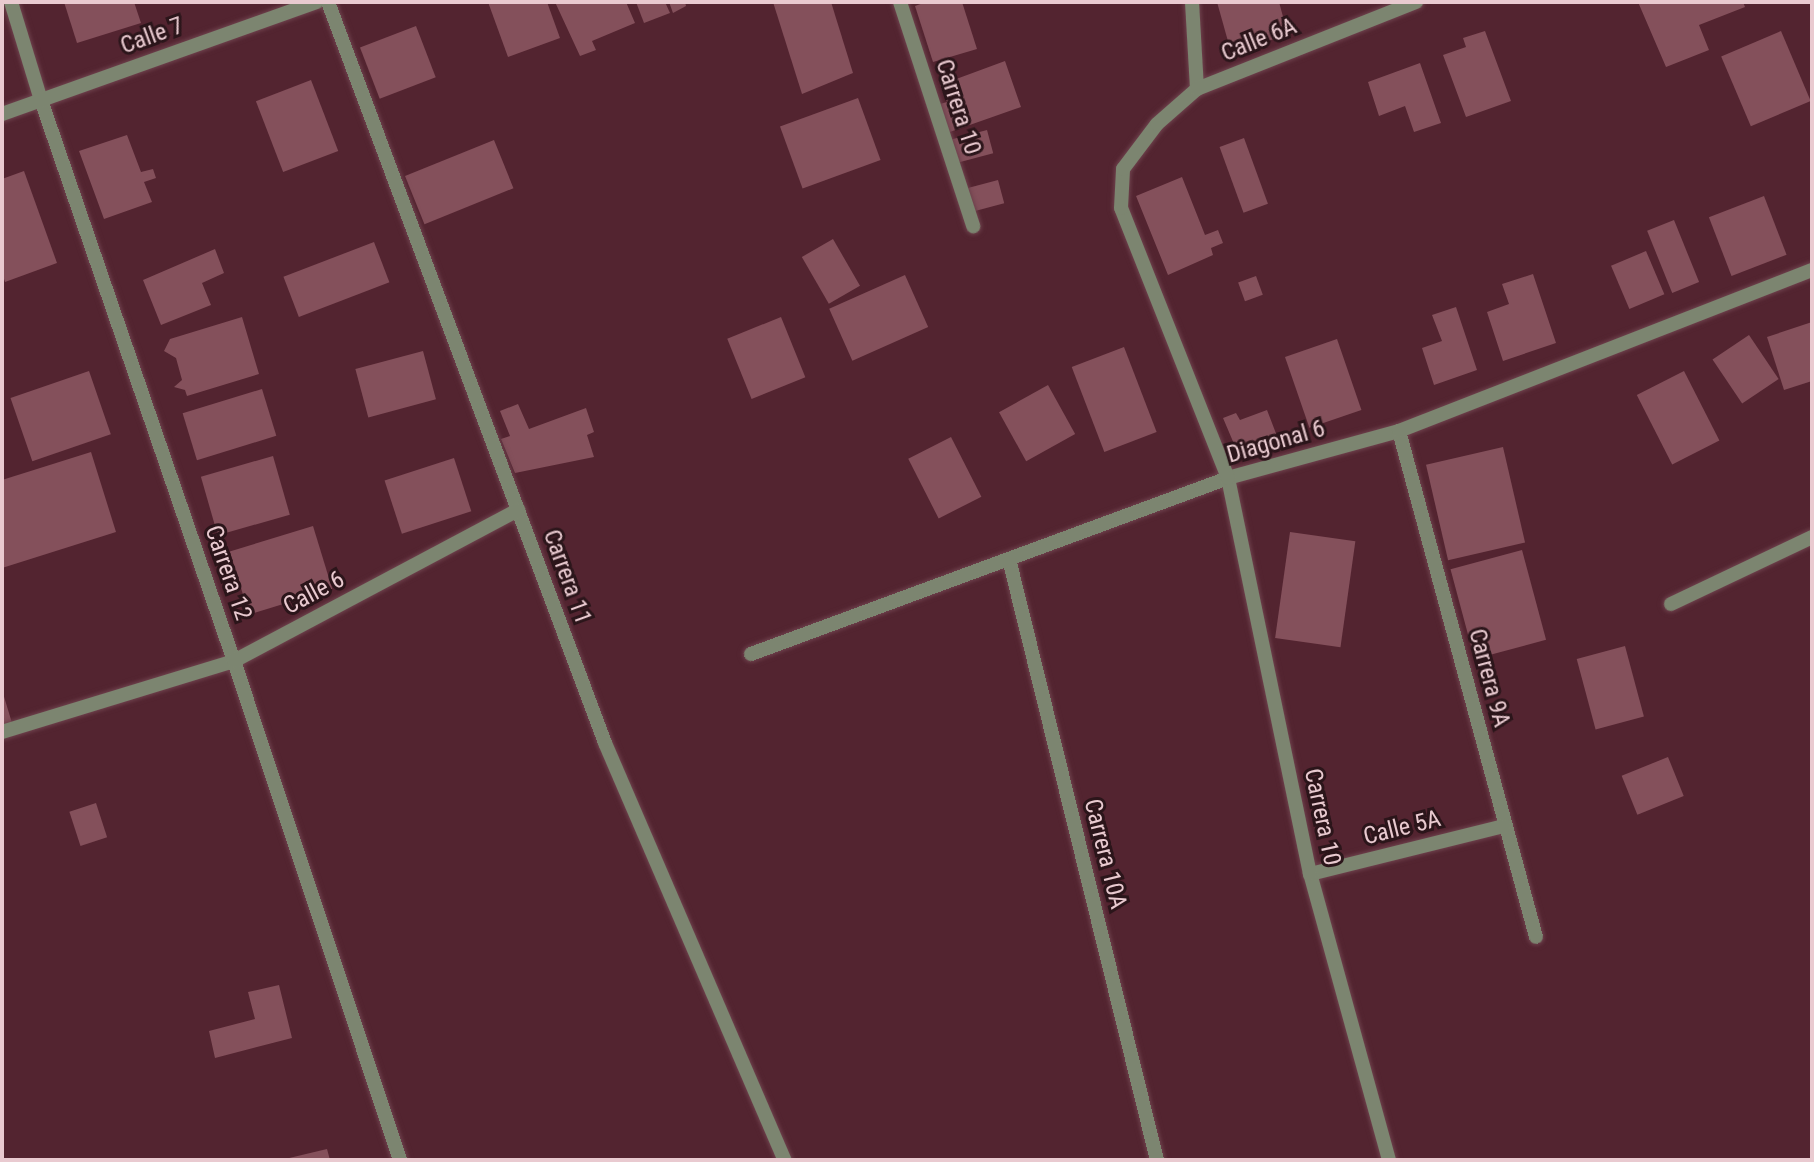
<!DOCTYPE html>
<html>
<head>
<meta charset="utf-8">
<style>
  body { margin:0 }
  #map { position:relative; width:1814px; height:1162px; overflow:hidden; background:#532430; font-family:"Roboto Condensed",sans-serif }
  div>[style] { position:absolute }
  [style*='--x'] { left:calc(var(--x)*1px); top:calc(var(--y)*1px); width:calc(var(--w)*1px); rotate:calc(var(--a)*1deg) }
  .building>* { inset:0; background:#84505b; transform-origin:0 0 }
  .roads { filter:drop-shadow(0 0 2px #6e424d) drop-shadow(0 0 2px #6e424d) }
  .street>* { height:14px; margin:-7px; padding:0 7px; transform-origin:7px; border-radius:7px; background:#7c8570 }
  span { translate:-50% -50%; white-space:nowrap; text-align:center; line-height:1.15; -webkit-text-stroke:6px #2b151a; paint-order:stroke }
  .street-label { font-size:24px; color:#e9cad0 }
  .frame { position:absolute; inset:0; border:4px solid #e9cad0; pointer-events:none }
</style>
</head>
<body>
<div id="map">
  <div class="building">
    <div style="clip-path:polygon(64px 2px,134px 2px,141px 23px,77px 43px)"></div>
    <div style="clip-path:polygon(488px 2px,547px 2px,560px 38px,508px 57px)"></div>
    <div style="clip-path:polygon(555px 2px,626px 2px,635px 23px,592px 41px,596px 50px,580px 56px)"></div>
    <div style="clip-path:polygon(636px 2px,665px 2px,670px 13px,644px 23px)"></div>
    <div style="clip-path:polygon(669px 2px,685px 2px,686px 6px,673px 13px)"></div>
    <div style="clip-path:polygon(773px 2px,831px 2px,853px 73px,802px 94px)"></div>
    <div style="clip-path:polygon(926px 2px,962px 2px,977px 49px,933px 62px,915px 6px)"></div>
    <div style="clip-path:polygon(1217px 2px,1279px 2px,1288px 35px,1231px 52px)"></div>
    <div style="clip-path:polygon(1638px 2px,1743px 2px,1745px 7px,1699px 25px,1709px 50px,1666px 67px)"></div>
    <div style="left:416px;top:26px;width:55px;height:60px;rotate:69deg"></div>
    <div style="clip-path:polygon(1485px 31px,1511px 101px,1466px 117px,1443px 55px,1466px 47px,1463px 38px)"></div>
    <div style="left:1781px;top:31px;width:76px;height:65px;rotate:67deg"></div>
    <div style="clip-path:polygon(1005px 61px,1021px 107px,947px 133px,940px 104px,947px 102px,940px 85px)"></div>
    <div style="clip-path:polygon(1420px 63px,1441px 123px,1414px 132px,1405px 106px,1379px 116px,1368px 82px)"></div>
    <div style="left:311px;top:80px;width:76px;height:59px;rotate:69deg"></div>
    <div style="left:858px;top:98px;width:66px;height:83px;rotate:70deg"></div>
    <div style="left:987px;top:130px;width:24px;height:39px;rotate:75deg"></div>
    <div style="clip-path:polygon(127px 135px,141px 172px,153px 169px,156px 178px,144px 182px,152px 202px,104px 219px,79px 151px)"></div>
    <div style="left:1244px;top:138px;width:70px;height:26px;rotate:70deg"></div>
    <div style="left:494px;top:140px;width:52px;height:96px;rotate:68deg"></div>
    <div style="clip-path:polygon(24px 171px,57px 263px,5px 282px,2px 273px,2px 179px)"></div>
    <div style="clip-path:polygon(1182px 177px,1205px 235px,1218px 230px,1223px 243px,1211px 248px,1213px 255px,1168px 275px,1136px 196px)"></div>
    <div style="left:998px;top:180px;width:24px;height:35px;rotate:75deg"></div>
    <div style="left:1764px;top:196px;width:63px;height:59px;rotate:69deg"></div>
    <div style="left:1674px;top:220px;width:67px;height:29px;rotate:68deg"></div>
    <div style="left:833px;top:239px;width:54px;height:36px;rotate:60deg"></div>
    <div style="left:374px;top:242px;width:43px;height:97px;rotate:69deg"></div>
    <div style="clip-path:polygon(215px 249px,224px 273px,202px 283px,211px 305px,161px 325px,143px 280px)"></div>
    <div style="left:1646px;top:251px;width:47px;height:38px;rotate:67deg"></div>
    <div style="clip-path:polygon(1533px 274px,1556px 343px,1503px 361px,1487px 312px,1509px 304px,1502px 284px)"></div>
    <div style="left:905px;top:275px;width:57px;height:83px;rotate:66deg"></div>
    <div style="left:1256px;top:276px;width:20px;height:19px;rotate:70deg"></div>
    <div style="clip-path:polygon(1456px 307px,1477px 370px,1434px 385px,1422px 348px,1442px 341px,1432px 315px)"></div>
    <div style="clip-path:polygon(242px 317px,259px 374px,187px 396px,185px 390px,174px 387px,182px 380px,176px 358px,164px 351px,170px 339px)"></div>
    <div style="left:781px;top:317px;width:65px;height:58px;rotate:68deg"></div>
    <div style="clip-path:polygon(1812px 322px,1812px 381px,1784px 390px,1767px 337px)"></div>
    <div style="left:1749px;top:335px;width:53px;height:44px;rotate:56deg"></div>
    <div style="left:1337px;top:339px;width:75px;height:55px;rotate:71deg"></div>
    <div style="left:1124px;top:347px;width:91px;height:56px;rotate:69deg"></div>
    <div style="left:423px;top:351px;width:50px;height:70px;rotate:75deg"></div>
    <div style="left:89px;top:371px;width:67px;height:83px;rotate:71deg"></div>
    <div style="left:1684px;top:371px;width:78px;height:53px;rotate:63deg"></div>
    <div style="left:1048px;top:385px;width:56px;height:56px;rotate:61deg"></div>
    <div style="left:262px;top:389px;width:49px;height:83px;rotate:73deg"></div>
    <div style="clip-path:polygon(518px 404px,529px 429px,586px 408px,594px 432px,587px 435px,594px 457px,515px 473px,501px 439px,510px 436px,500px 411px)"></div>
    <div style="clip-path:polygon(1267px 410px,1280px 444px,1240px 458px,1223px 418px,1236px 413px,1240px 420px)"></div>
    <div style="left:951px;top:437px;width:67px;height:48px;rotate:63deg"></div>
    <div style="left:1503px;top:447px;width:98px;height:79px;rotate:77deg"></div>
    <div style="clip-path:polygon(91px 452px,116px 532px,2px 568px,2px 480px)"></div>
    <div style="left:273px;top:456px;width:61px;height:75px;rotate:74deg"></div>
    <div style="left:454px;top:458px;width:56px;height:73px;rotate:72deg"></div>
    <div style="left:313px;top:526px;width:66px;height:87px;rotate:73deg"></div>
    <div style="left:1290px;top:532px;width:66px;height:107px;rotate:8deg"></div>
    <div style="left:1522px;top:550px;width:93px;height:74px;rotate:75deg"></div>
    <div style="left:1625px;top:646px;width:73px;height:50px;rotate:75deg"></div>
    <div style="clip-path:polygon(2px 690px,12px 723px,2px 726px)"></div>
    <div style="left:1668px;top:757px;width:42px;height:50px;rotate:68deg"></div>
    <div style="left:96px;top:803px;width:36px;height:28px;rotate:72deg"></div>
    <div style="clip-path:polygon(279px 985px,292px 1038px,215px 1058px,209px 1031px,255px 1019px,248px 992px)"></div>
    <div style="clip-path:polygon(327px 1149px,330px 1160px,285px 1160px,285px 1159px)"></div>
  </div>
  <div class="roads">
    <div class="street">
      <div style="--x:11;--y:2;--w:102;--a:73"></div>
      <div style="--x:41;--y:100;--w:593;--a:71.02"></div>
      <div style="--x:234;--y:661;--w:526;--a:71.6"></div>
      <div style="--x:328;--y:2;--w:791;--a:69.5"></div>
      <div style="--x:605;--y:743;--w:454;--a:66.7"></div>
      <div style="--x:900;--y:2;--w:236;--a:71.9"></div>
      <div style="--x:1192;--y:2;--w:87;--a:86.7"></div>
      <div style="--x:2;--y:114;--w:334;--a:-19.6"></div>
      <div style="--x:1399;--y:431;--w:524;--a:74.85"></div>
      <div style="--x:1009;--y:559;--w:619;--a:76.17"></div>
      <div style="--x:1671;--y:604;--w:156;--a:-25.4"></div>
      <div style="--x:751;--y:654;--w:508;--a:-20.25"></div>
      <div style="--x:1228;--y:478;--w:177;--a:-15.4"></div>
      <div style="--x:1399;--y:431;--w:443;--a:-21.3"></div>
      <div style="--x:2;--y:732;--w:243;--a:-17"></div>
      <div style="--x:234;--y:661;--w:322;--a:-28"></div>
      <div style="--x:1310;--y:874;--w:200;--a:-13.9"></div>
      <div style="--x:1389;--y:1160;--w:297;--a:-105.4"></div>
      <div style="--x:1310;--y:874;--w:404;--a:-101.7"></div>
      <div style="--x:1228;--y:478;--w:290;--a:-111.6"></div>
      <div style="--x:1121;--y:208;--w:39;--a:-87"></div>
      <div style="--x:1123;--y:169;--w:56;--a:-52.9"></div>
      <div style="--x:1157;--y:124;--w:53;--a:-41.2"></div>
      <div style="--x:1197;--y:89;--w:236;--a:-21.7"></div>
    </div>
  </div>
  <div class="street-label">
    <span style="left:152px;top:36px;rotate:-20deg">Calle 7</span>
    <span style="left:1259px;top:40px;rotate:-22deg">Calle 6A</span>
    <span style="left:958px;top:107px;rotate:72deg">Carrera 10</span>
    <span style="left:1276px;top:442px;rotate:-16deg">Diagonal 6</span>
    <span style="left:228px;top:573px;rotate:71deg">Carrera 12</span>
    <span style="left:567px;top:577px;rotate:70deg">Carrera 11</span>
    <span style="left:314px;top:593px;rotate:-28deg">Calle 6</span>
    <span style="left:1489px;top:678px;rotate:75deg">Carrera 9A</span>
    <span style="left:1322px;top:817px;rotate:78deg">Carrera 10</span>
    <span style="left:1402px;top:828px;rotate:-14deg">Calle 5A</span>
    <span style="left:1105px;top:854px;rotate:76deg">Carrera 10A</span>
  </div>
  <div class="frame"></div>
</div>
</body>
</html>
